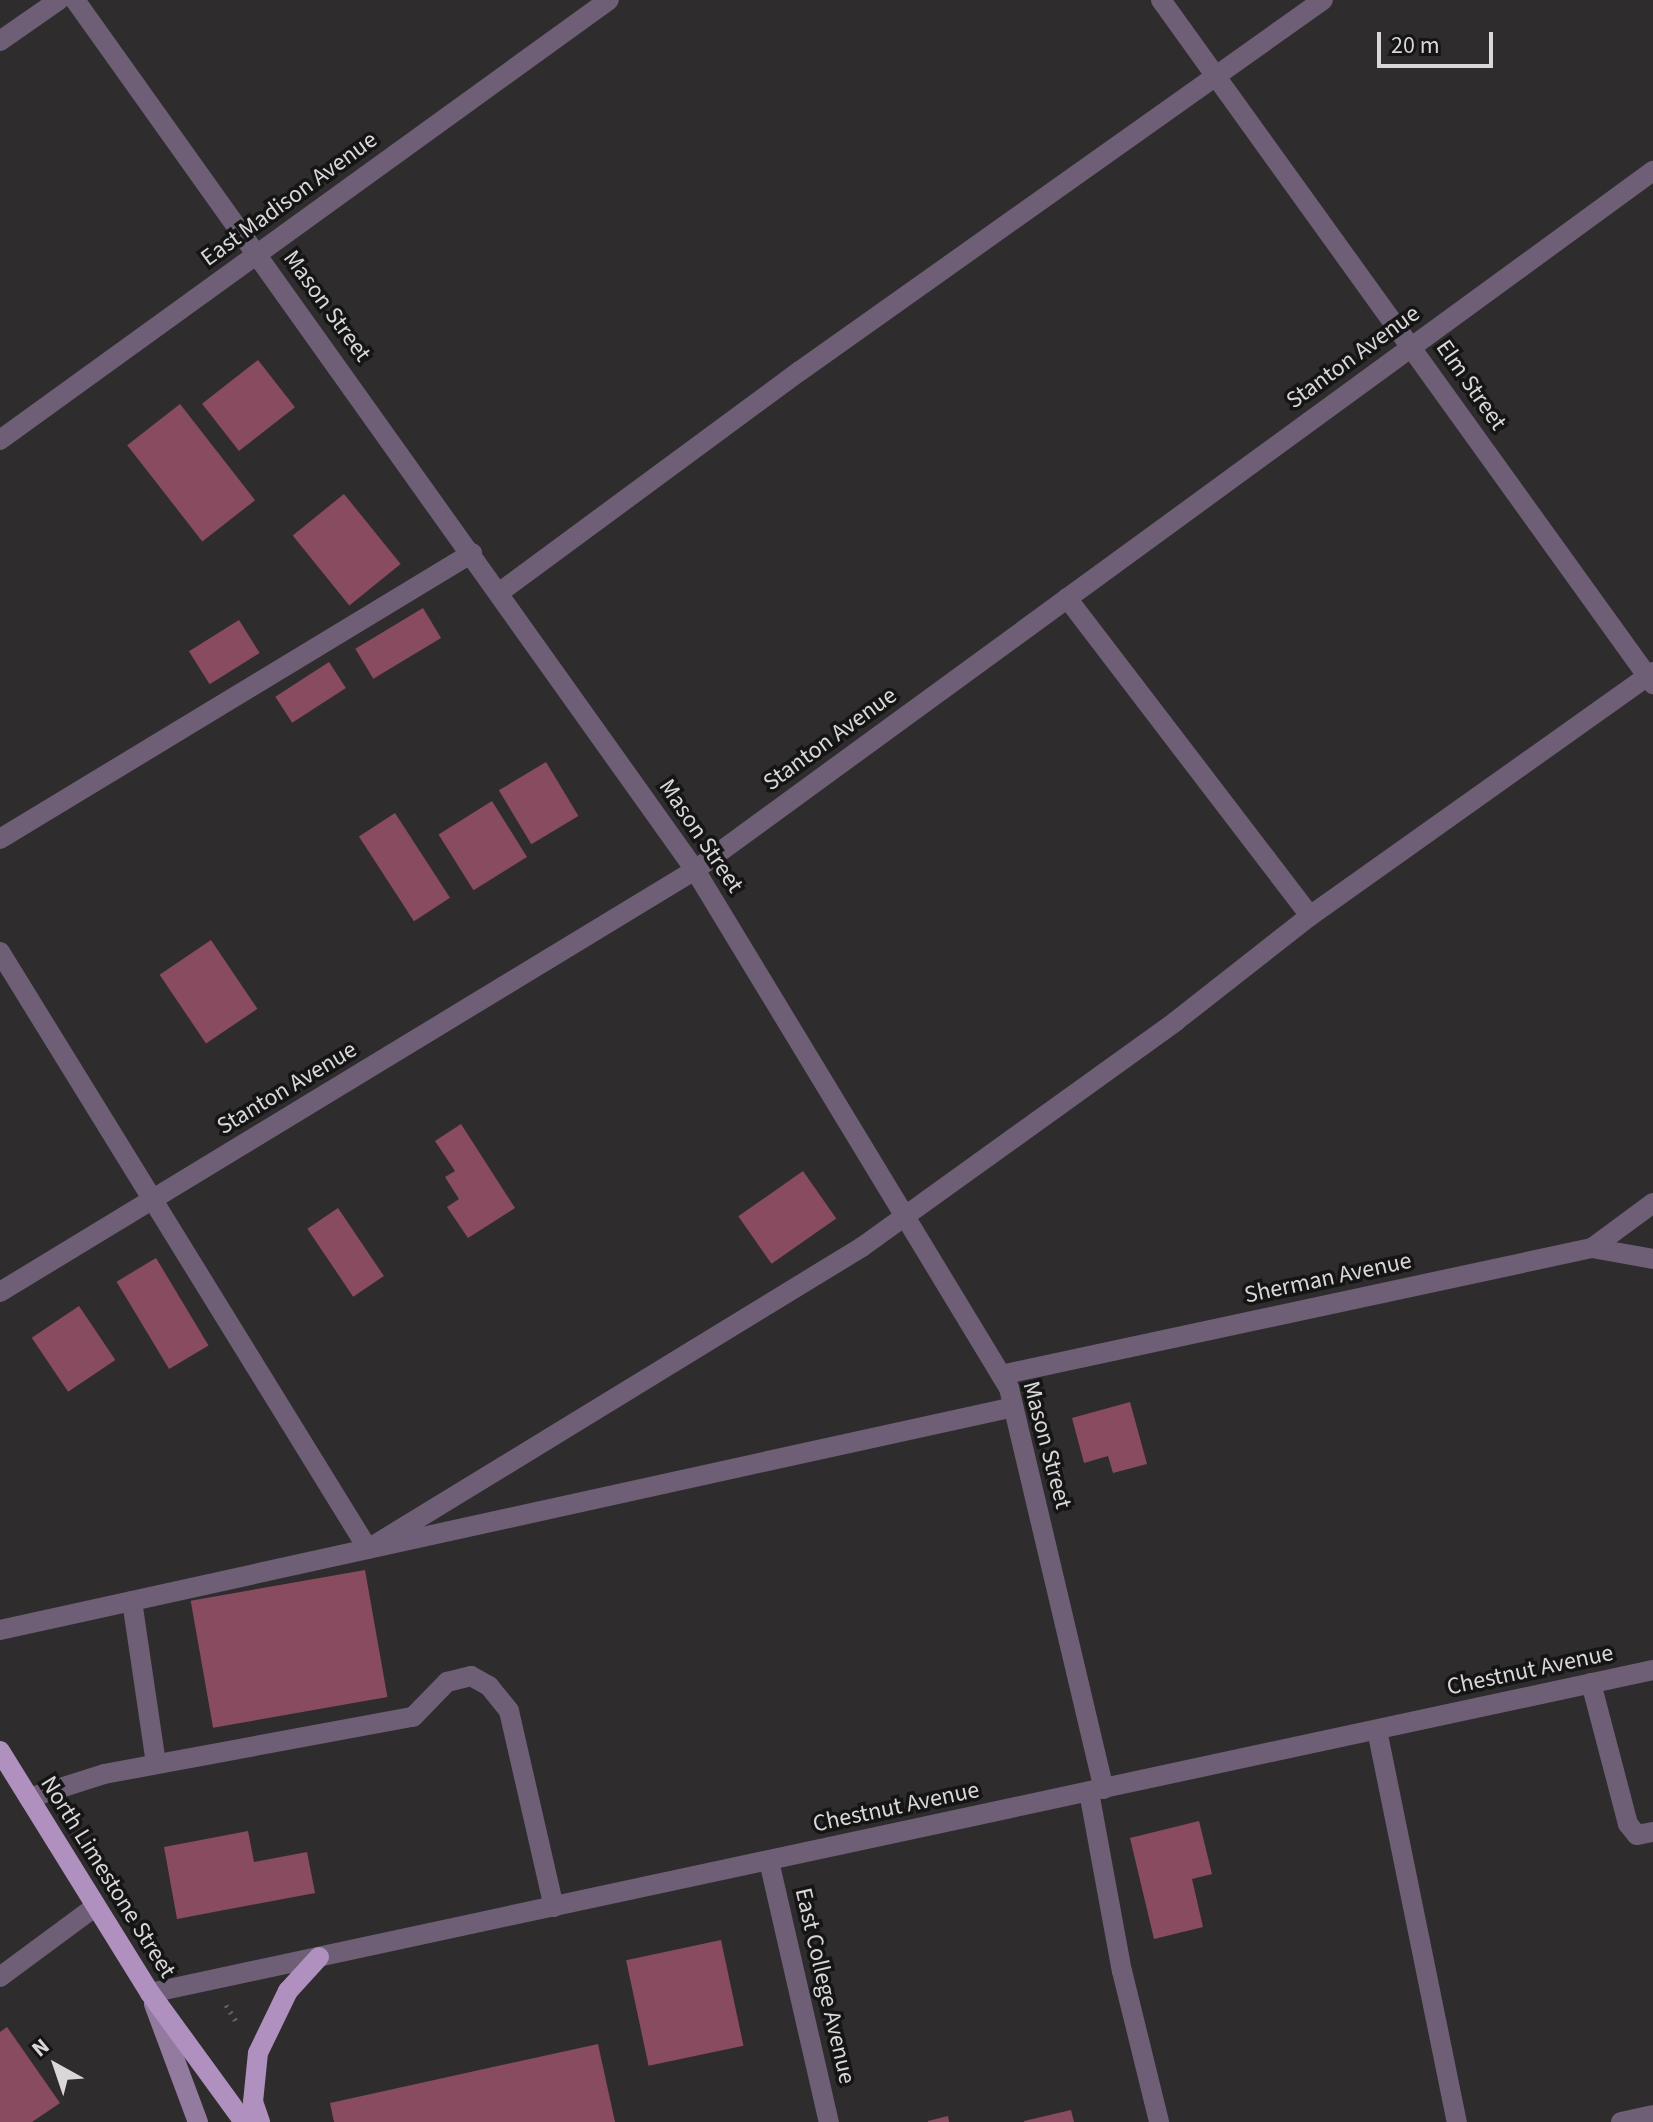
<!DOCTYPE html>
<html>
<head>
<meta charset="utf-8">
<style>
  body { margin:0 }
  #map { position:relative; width:1653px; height:2122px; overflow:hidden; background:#2f2c2e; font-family:"Source Sans 3",sans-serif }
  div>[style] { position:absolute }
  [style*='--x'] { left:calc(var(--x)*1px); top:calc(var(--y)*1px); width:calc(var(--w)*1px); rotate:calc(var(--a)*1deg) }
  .building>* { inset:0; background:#894b60; transform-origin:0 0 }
  .path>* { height:5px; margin-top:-2.5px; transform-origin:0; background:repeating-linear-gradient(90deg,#646163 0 2px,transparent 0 8px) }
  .service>* { height:20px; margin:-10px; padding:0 10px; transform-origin:10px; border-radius:10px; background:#6e5f76 }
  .minor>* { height:20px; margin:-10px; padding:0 10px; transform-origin:10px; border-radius:10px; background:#6e5f76 }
  .secondary>* { height:20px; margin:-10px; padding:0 10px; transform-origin:10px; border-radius:10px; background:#937b9f }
  .primary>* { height:20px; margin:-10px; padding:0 10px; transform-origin:10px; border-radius:10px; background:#af90be }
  span { translate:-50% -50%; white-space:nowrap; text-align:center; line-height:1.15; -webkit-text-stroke:7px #161516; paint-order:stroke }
  .street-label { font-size:24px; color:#d9d7d8 }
  .north { position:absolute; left:16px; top:2026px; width:80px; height:80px; -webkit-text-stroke:6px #161516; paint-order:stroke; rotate:320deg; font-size:22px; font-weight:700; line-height:32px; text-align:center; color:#d9d7d8 }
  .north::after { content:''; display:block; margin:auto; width:28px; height:36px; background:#d9d7d8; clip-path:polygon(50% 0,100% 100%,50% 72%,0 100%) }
  .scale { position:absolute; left:1377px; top:32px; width:116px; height:36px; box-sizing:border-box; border:4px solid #d9d7d8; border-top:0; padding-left:10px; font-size:24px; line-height:28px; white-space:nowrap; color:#d9d7d8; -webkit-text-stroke:6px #161516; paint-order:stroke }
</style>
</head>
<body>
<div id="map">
  <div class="building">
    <div style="left:258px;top:360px;width:60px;height:71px;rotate:52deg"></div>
    <div style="left:180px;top:404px;width:122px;height:67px;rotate:52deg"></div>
    <div style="left:344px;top:494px;width:90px;height:66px;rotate:51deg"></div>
    <div style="left:423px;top:608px;width:35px;height:79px;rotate:59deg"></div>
    <div style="left:239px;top:620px;width:39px;height:59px;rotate:58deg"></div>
    <div style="left:329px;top:662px;width:31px;height:64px;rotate:57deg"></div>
    <div style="left:546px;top:762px;width:63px;height:55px;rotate:59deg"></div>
    <div style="left:492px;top:801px;width:66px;height:63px;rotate:58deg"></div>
    <div style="left:395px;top:813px;width:101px;height:43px;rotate:57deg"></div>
    <div style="left:211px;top:940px;width:83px;height:62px;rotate:56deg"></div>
    <div style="clip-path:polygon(461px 1124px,515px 1208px,468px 1238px,447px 1207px,459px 1199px,445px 1177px,455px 1171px,435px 1141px)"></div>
    <div style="left:803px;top:1171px;width:58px;height:79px;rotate:55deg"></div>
    <div style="left:338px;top:1208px;width:82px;height:37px;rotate:56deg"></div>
    <div style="left:156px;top:1258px;width:102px;height:46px;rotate:59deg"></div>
    <div style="left:79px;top:1306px;width:65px;height:57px;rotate:56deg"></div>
    <div style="clip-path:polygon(1130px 1402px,1147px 1464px,1113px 1473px,1108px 1456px,1084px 1463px,1072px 1418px)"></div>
    <div style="left:365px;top:1570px;width:129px;height:177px;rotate:80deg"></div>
    <div style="clip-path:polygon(1199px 1821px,1212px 1874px,1192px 1879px,1203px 1927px,1154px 1939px,1130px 1838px)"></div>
    <div style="clip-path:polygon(248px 1831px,254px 1862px,307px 1852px,315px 1893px,177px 1919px,164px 1847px)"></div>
    <div style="left:721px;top:1940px;width:108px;height:97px;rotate:78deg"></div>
    <div style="clip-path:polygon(7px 2027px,60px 2103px,32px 2122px,0 2122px,0 2032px)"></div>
    <div style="clip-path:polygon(598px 2044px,615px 2122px,334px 2122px,330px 2103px)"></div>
    <div style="clip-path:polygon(1071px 2110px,1074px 2122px,1024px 2122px,1024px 2121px)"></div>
    <div style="clip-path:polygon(948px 2116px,949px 2122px,928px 2122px,928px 2121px)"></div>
  </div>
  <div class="path">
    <div style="--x:226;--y:2005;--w:19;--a:58"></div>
  </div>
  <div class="service">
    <div style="--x:0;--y:41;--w:72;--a:-34.8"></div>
    <div style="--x:500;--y:592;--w:373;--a:-36.4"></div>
    <div style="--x:800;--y:371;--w:641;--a:-35.35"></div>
    <div style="--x:1067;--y:598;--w:400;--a:52.6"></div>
    <div style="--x:0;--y:839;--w:552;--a:-31.21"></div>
    <div style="--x:0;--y:952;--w:701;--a:58.35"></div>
    <div style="--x:368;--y:1549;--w:579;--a:-31.44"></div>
    <div style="--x:862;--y:1247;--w:387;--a:-35.7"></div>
    <div style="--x:1176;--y:1021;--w:170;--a:-38.1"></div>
    <div style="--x:1310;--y:916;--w:421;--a:-35.4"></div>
    <div style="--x:1592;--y:1248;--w:62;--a:10.2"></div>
    <div style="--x:132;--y:1601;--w:164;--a:81.6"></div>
    <div style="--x:0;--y:1630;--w:1037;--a:-12.41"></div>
    <div style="--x:1591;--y:1683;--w:146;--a:75.3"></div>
    <div style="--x:1628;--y:1824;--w:14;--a:51"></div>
    <div style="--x:1637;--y:1835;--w:16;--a:-11"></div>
    <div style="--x:1377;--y:1730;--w:400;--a:78.5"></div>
    <div style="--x:1089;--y:1792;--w:182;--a:79.6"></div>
    <div style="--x:1122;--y:1971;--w:155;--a:76.2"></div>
    <div style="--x:29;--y:1798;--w:79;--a:-17.7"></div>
    <div style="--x:104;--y:1774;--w:314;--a:-10.5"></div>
    <div style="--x:413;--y:1717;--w:49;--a:-45.8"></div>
    <div style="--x:447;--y:1682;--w:25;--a:-14"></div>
    <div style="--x:471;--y:1676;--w:21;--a:29"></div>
    <div style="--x:489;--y:1686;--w:32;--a:51"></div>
    <div style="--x:509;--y:1711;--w:201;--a:77.1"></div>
    <div style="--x:0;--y:1977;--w:119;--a:-36.5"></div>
  </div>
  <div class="minor">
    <div style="--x:75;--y:0;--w:1068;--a:54.52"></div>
    <div style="--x:695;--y:870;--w:606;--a:58.78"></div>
    <div style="--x:1009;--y:1388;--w:412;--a:76.7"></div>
    <div style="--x:1161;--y:0;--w:843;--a:54.27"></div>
    <div style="--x:0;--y:440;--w:751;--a:-35.85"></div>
    <div style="--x:0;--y:1292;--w:813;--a:-31.27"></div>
    <div style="--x:695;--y:870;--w:1186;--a:-36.12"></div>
    <div style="--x:1001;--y:1375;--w:604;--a:-12.13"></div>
    <div style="--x:1592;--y:1248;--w:76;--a:-36.4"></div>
    <div style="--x:769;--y:1861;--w:268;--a:77.1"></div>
    <div style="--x:150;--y:1993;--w:1537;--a:-12.13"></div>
    <div style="--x:1621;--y:2122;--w:33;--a:-12"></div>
  </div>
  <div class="secondary">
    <div style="--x:154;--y:2004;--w:126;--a:69.6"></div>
  </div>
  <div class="primary">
    <div style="--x:0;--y:1751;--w:285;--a:58.2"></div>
    <div style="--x:150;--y:1993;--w:160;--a:53.9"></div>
    <div style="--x:260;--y:2122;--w:21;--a:-109"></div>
    <div style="--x:253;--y:2102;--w:49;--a:-84.2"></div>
    <div style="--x:258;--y:2053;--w:69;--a:-64.2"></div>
    <div style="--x:288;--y:1991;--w:46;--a:-47.6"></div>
  </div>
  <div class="street-label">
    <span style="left:289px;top:199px;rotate:-36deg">East Madison Avenue</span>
    <span style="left:327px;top:306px;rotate:54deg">Mason Street</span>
    <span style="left:1353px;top:357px;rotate:-36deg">Stanton Avenue</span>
    <span style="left:1471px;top:385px;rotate:55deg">Elm Street</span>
    <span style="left:830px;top:739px;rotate:-36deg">Stanton Avenue</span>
    <span style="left:701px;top:836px;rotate:56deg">Mason Street</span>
    <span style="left:287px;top:1088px;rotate:-31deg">Stanton Avenue</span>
    <span style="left:1328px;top:1278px;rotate:-12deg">Sherman Avenue</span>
    <span style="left:1047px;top:1445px;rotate:75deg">Mason Street</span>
    <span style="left:1530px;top:1670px;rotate:-12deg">Chestnut Avenue</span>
    <span style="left:896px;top:1807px;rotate:-12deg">Chestnut Avenue</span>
    <span style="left:108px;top:1877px;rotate:58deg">North Limestone Street</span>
    <span style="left:825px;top:1986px;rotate:77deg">East College Avenue</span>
  </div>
  <div class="north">N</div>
  <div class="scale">20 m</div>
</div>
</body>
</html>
